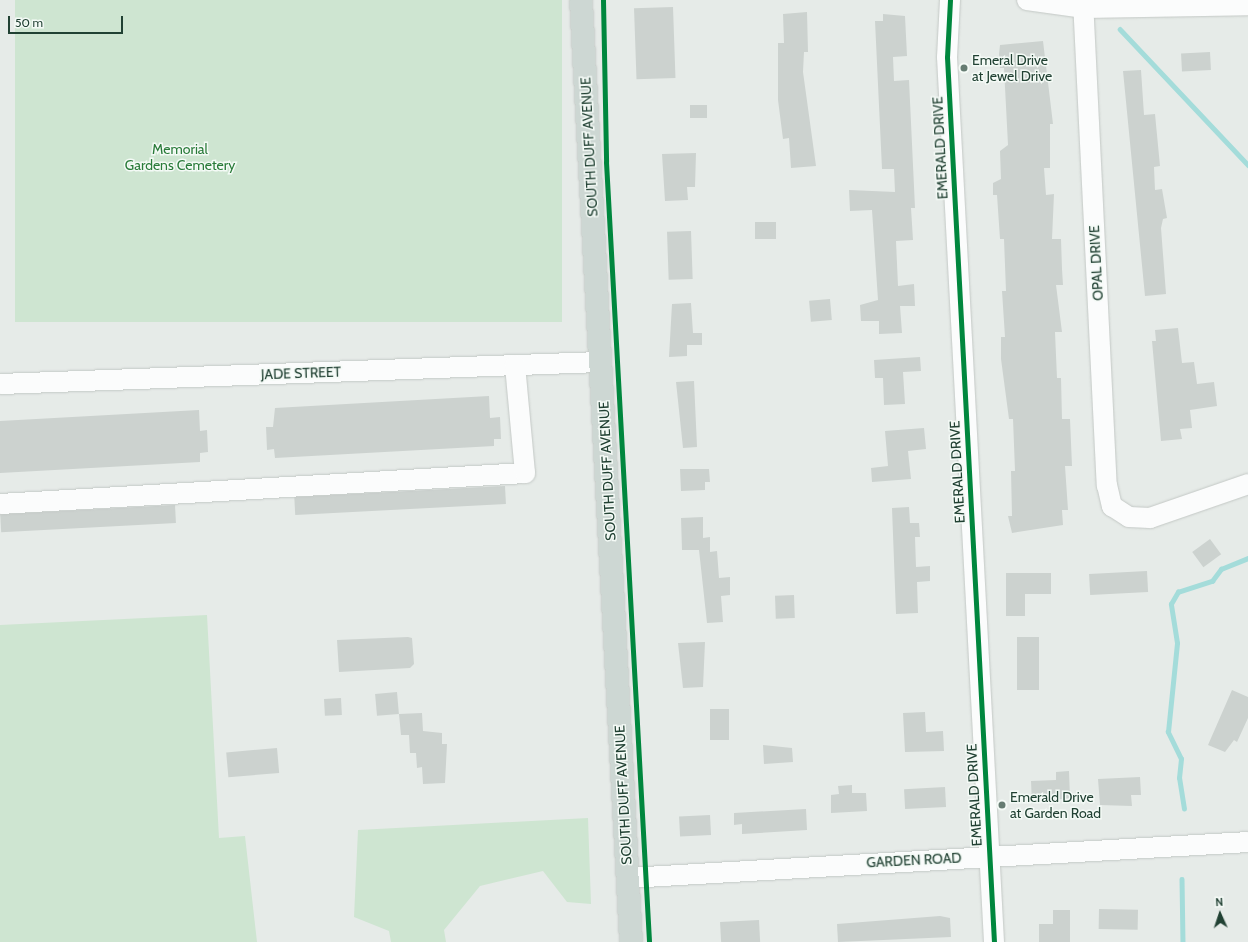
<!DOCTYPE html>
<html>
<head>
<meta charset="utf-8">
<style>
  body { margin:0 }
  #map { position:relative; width:1248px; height:942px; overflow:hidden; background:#e6ebe8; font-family:Cabin,sans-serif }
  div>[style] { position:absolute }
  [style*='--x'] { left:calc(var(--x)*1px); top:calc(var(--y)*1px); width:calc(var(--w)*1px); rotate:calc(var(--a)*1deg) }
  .green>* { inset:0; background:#cee5d1; transform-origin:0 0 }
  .stream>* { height:4.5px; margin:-2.25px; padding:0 2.25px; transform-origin:2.25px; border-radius:2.25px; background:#a4dcda }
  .building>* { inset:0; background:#ccd2cf; transform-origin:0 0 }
  .roads { filter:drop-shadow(0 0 1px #c3c8c5) drop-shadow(0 0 1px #c3c8c5) }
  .minor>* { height:20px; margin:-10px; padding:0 10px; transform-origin:10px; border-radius:10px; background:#fbfcfc }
  .major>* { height:22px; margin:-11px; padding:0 11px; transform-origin:11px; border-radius:11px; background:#cdd7d3 }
  .cycleway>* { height:5px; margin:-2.5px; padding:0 2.5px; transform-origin:2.5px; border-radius:2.5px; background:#00873e }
  .dots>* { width:11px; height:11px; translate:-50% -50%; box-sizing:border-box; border:2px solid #f4faf6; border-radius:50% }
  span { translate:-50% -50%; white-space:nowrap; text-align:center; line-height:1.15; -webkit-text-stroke:3px #f4faf6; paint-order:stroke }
  .poi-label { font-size:14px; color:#214133 }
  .left { translate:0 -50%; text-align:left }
  .street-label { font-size:14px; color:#214133 }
  .park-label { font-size:14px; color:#297b39 }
  .north { position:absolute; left:1200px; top:894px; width:40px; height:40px; -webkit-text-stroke:3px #f4faf6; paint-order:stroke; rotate:357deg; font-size:11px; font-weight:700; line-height:16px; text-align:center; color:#214133 }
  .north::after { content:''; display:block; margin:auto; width:14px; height:18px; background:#214133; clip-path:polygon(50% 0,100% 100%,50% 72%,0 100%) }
  .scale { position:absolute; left:8px; top:16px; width:115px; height:18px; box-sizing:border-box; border:2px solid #214133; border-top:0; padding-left:5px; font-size:12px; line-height:14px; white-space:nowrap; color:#214133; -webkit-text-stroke:3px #f4faf6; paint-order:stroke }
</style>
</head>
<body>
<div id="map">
  <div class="green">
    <div style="left:15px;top:0;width:547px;height:322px"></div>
    <div style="clip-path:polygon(207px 615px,219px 838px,245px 836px,257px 942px,0 942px,0 625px)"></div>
    <div style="clip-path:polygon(588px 818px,591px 904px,567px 902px,543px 871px,480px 886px,444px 930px,446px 942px,391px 942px,389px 931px,354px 917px,358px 830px)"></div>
  </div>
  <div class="stream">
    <div style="--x:1120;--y:29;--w:187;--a:46.7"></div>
    <div style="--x:1184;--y:809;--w:31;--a:-99"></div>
    <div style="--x:1179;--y:778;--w:19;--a:-84"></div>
    <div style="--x:1181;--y:759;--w:30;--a:-116"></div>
    <div style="--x:1168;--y:732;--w:89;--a:-84.2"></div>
    <div style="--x:1177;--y:643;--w:39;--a:-99"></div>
    <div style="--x:1171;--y:604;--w:14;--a:-60"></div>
    <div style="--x:1178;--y:592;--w:36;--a:-18"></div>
    <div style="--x:1212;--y:581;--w:15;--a:-53"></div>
    <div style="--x:1221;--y:569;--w:29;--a:-22"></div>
    <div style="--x:1182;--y:879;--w:63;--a:89.1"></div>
  </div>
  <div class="building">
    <div style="left:673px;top:7px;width:71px;height:39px;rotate:88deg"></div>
    <div style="clip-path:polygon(807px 12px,808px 52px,804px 52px,803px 72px,816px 166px,791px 168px,789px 138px,783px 139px,778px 100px,778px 43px,784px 43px,783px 14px)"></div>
    <div style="clip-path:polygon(883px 14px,905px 16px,907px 56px,893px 57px,894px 81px,909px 80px,915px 208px,911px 208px,913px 240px,896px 241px,898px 286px,914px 284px,915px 306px,900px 306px,902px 333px,879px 334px,879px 321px,861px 321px,860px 305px,878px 300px,872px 210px,850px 211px,849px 190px,895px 192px,894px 169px,882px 169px,875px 21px,883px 21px)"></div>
    <div style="clip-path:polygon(1043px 41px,1053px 124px,1050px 124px,1050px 168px,1044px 168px,1046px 195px,1054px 194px,1052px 239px,1061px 239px,1062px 269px,1063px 285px,1056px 285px,1062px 332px,1055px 332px,1057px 378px,1061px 378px,1062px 419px,1070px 419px,1072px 466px,1065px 466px,1068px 510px,1062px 510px,1063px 525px,1012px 533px,1008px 516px,1012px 516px,1011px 471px,1015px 471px,1013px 419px,1009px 419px,1001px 359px,1001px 337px,1005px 337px,1002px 291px,1006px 291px,1004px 239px,1000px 239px,997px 195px,993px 195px,993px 183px,1001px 179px,1000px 151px,1008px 145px,1004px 68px,1000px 68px,999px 54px,1000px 45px)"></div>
    <div style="left:1210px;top:52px;width:18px;height:29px;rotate:87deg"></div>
    <div style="clip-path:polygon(1141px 70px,1144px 115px,1155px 114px,1160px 166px,1154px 167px,1155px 190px,1162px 189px,1167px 218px,1163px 219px,1161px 228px,1166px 294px,1145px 296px,1123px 71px)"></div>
    <div style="left:690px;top:105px;width:17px;height:13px"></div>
    <div style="clip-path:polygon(696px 153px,695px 187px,687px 187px,688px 200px,665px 201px,662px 154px)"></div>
    <div style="left:776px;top:222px;width:17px;height:21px;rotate:90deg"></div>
    <div style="left:691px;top:231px;width:48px;height:24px;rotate:88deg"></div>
    <div style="left:830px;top:299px;width:21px;height:21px;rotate:85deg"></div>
    <div style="clip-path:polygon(691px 303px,693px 333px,702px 333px,702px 345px,687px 345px,687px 356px,669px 357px,672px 304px)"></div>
    <div style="clip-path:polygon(1178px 328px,1182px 363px,1194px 362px,1197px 384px,1214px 382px,1217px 406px,1190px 410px,1192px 428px,1180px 429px,1182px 439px,1161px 441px,1152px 341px,1156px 341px,1155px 330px)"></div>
    <div style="clip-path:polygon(920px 357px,921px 371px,903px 372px,905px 404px,884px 405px,883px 378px,875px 378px,874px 360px)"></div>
    <div style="clip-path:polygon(694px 381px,697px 447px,683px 448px,676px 382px)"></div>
    <div style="clip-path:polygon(489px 396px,490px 418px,500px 417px,501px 439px,494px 439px,494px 446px,275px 458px,274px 449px,267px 450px,266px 427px,273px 427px,275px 408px)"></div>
    <div style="clip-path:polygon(199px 410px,200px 431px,207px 430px,208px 452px,200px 453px,200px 462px,0 473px,0 421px)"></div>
    <div style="clip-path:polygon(924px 428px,926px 449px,908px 451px,911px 479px,872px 482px,871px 468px,888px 466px,885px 431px)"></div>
    <div style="clip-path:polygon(680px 469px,709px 469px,710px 482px,705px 482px,705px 490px,681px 491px)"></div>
    <div style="left:505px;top:486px;width:18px;height:211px;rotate:87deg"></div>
    <div style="left:175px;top:505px;width:18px;height:175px;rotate:87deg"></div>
    <div style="clip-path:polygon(909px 507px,910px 523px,919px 523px,920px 537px,915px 537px,916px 567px,930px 566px,930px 581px,917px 582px,918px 613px,896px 614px,892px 508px)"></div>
    <div style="clip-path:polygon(703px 517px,703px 538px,710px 537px,710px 552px,717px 551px,719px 578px,730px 577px,730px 595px,721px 596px,723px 622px,707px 623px,699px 550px,682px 550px,681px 518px)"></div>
    <div style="left:1210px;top:539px;width:19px;height:22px;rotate:54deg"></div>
    <div style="left:1147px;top:571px;width:21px;height:58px;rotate:87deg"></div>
    <div style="clip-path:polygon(1006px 573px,1051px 573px,1051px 594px,1025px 594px,1025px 616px,1006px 616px)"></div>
    <div style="left:794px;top:595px;width:23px;height:19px;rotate:88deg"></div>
    <div style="clip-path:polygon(408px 637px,412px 638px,414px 664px,410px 668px,339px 672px,337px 640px)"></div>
    <div style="left:1017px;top:637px;width:22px;height:53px"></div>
    <div style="clip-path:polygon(705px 642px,703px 687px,683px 688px,678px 643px)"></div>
    <div style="clip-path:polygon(1232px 690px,1248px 697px,1248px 718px,1237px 742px,1234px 740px,1225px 752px,1208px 745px)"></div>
    <div style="left:397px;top:692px;width:22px;height:22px;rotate:85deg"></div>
    <div style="left:341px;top:698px;width:17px;height:17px;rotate:87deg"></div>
    <div style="left:710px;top:709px;width:19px;height:31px"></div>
    <div style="clip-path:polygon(925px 712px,926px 732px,943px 731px,944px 751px,905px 752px,903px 713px)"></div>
    <div style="clip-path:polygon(422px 713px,423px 731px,442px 733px,442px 744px,447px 744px,445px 783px,423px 784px,422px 767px,417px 768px,416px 753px,410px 753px,409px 735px,401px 735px,399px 714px)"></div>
    <div style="clip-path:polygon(763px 745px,792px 748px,793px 762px,764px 764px)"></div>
    <div style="left:277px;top:748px;width:25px;height:51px;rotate:85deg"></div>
    <div style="clip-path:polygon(1069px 771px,1070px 798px,1032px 803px,1031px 781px,1056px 780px,1056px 772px)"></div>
    <div style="clip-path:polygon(1140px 777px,1141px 795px,1131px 795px,1132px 806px,1100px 805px,1098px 779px)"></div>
    <div style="clip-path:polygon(852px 785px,852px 793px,866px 793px,867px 811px,831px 813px,831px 795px,839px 794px,838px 786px)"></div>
    <div style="left:945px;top:787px;width:20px;height:41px;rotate:87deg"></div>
    <div style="clip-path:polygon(806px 809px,807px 830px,742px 834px,742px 824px,734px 825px,734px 813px)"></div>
    <div style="left:710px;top:815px;width:20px;height:31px;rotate:87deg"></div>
    <div style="left:1099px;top:909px;width:39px;height:20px;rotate:1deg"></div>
    <div style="clip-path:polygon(1053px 910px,1070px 910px,1070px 942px,1039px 942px,1039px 924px,1053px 924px)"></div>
    <div style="clip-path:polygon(940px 916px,950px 918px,951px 937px,838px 942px,837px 924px)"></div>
    <div style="left:759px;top:920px;width:22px;height:39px;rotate:87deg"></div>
  </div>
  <div class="roads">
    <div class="minor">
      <div style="--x:950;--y:0;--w:57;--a:93"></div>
      <div style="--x:947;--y:57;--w:886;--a:86.96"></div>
      <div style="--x:1027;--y:0;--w:58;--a:8"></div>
      <div style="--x:1084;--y:8;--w:164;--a:-1"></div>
      <div style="--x:1083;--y:0;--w:486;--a:87.2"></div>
      <div style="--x:1107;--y:485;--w:22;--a:77"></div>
      <div style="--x:1112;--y:506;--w:20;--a:33"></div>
      <div style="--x:1129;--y:517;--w:21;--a:3"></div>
      <div style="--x:1150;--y:518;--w:104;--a:-19.1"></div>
      <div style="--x:0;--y:384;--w:601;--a:-2.1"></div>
      <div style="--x:0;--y:504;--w:526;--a:-3.38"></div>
      <div style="--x:525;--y:473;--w:108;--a:-95.3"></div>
      <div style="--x:628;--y:878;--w:621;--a:-3.32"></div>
    </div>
    <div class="major">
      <div style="--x:581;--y:0;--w:943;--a:86.96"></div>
    </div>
  </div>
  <div class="cycleway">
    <div style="--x:603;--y:0;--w:162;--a:88.9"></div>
    <div style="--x:606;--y:162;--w:781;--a:86.84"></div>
    <div style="--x:950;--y:0;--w:57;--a:93"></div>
    <div style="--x:947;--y:57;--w:886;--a:86.96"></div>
  </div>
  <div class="dots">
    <div style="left:964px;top:68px;background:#667c72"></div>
    <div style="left:1002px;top:805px;background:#667c72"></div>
  </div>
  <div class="poi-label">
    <span class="left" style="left:972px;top:68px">Emeral Drive<br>at Jewel Drive</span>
    <span class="left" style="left:1010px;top:805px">Emerald Drive<br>at Garden Road</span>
  </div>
  <div class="street-label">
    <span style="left:589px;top:147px;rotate:-93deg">SOUTH DUFF AVENUE</span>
    <span style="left:940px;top:148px;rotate:-93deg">EMERALD DRIVE</span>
    <span style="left:1096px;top:263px;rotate:-93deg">OPAL DRIVE</span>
    <span style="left:301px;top:373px;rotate:-2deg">JADE STREET</span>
    <span style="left:607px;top:471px;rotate:-93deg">SOUTH DUFF AVENUE</span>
    <span style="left:957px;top:472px;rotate:-93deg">EMERALD DRIVE</span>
    <span style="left:623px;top:795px;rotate:-93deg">SOUTH DUFF AVENUE</span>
    <span style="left:974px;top:795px;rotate:-93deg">EMERALD DRIVE</span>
    <span style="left:914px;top:860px;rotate:-3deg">GARDEN ROAD</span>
  </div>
  <div class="park-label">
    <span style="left:180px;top:157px">Memorial<br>Gardens Cemetery</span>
  </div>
  <div class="north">N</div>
  <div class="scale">50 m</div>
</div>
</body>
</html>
